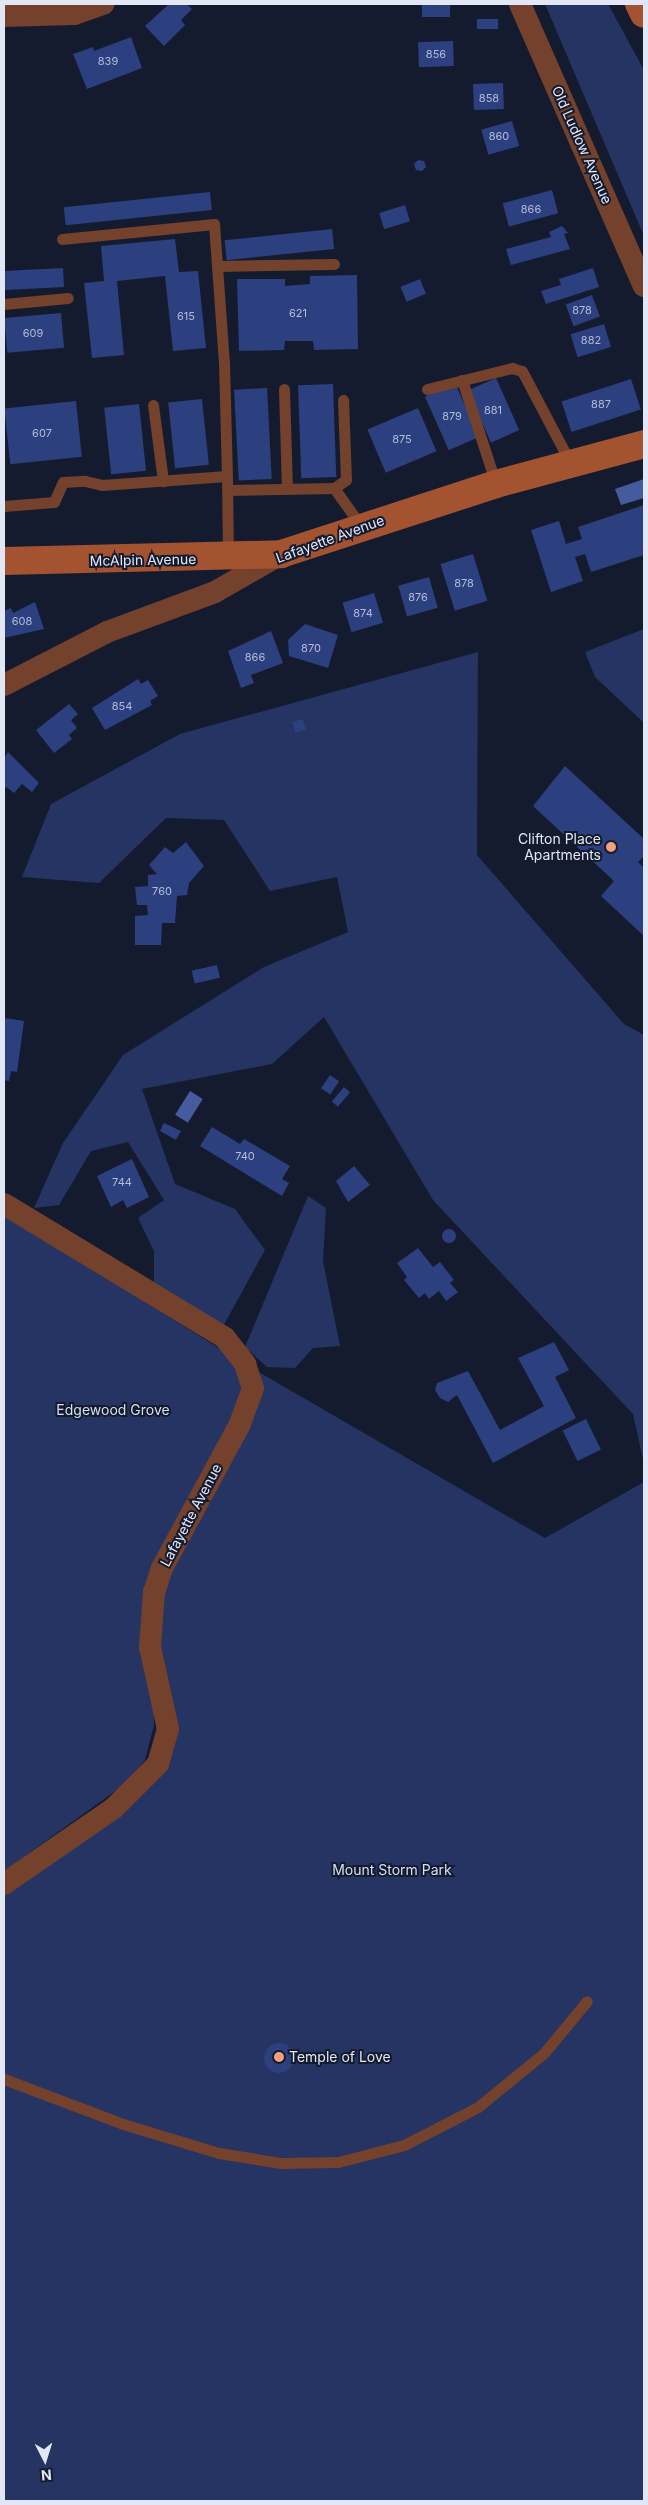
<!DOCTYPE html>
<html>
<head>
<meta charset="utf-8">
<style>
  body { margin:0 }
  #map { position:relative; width:648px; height:2505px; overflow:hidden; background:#141b2f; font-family:Inter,sans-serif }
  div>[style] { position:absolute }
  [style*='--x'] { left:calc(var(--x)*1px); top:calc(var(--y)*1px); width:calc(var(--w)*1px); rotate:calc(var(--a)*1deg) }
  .green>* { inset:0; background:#253462 }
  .water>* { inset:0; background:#455b9e; transform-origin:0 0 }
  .building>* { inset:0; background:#2c3f7f; transform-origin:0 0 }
  .round { border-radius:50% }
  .lane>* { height:11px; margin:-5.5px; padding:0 5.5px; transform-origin:5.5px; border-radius:5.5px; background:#73412c }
  .street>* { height:22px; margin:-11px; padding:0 11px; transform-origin:11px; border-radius:11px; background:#73412c }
  .secondary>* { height:28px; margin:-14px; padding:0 14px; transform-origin:14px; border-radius:14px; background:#a35330 }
  .dots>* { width:14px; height:14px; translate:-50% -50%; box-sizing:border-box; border:2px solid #141b2f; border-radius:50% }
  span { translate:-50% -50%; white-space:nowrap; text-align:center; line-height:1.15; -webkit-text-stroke:4px #141b2f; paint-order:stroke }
  .number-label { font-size:11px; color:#b4bdd8 }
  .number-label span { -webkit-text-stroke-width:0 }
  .street-label { font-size:14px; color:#e2e7f5 }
  .poi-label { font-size:14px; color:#e2e7f5 }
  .right { translate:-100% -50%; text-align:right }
  .left { translate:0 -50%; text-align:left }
  .park-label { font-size:14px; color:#d7dff2 }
  .frame { position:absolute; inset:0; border:5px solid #e2e7f5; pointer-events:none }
  .north { position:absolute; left:20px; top:2435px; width:50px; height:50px; -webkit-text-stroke:4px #141b2f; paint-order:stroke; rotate:175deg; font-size:14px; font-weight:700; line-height:20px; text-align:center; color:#e2e7f5 }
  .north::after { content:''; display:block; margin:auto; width:18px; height:22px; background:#e2e7f5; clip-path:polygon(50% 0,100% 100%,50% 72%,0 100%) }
</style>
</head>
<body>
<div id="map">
  <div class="green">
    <div style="clip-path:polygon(545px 4px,608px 4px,644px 70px,644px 236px)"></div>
    <div style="clip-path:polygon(644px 629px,644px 723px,595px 677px,585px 652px)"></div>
    <div style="clip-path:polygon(478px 652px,477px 855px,624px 1024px,644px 1035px,644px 1464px,633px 1414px,433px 1200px,324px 1017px,272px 1064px,142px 1089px,175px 1184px,235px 1209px,265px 1250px,221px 1330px,154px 1288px,154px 1251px,138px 1218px,164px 1200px,128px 1142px,91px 1151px,59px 1205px,34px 1208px,63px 1143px,123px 1055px,264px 967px,348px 932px,337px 877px,270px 891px,224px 820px,166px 818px,99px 883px,22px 877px,51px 804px,180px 734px)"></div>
    <div style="clip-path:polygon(308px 1196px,326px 1208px,323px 1261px,340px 1346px,313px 1348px,295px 1368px,267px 1367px,245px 1347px)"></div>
    <div style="clip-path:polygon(4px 1213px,225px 1352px,241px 1377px,242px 1398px,157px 1568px,154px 1725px,145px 1760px,125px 1784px,4px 1871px)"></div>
    <div style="clip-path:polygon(245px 1364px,545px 1538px,644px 1482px,644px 2501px,4px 2501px,4px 1884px,78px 1833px,165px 1747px,150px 1618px,240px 1424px)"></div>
  </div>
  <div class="water">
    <div style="clip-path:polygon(644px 479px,644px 498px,621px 505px,615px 489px)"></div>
    <div style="left:190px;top:1091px;width:15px;height:28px;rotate:32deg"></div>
  </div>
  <div class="building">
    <div style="clip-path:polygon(169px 4px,186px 4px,192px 9px,181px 20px,185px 25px,164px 46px,145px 26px)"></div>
    <div style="left:422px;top:4px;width:28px;height:13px"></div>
    <div style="left:498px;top:19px;width:10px;height:21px;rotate:90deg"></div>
    <div style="clip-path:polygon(131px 37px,142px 68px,87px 89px,73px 54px,93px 47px,94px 51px)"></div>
    <div style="left:453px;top:41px;width:25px;height:35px;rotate:88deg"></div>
    <div style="left:503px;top:83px;width:26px;height:30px;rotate:88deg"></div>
    <div style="left:512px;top:121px;width:26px;height:32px;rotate:74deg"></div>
    <div style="clip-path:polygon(418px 160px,424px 161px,426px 167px,422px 171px,416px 170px,414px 164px)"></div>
    <div style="left:552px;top:190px;width:24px;height:51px;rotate:75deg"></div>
    <div style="left:210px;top:192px;width:18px;height:147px;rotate:84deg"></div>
    <div style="left:405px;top:205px;width:17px;height:27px;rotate:73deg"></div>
    <div style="clip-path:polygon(562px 226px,568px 233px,564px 234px,570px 249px,511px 265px,506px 249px,551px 237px,549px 232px)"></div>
    <div style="left:332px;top:229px;width:20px;height:108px;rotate:84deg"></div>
    <div style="clip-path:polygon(175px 239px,179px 272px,198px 271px,206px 348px,173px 351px,165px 276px,117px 281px,124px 355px,92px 358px,84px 283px,104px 281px,101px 246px)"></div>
    <div style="left:63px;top:268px;width:19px;height:59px;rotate:87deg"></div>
    <div style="clip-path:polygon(593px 268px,599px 287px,546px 304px,541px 291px,561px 285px,559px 279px)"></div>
    <div style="clip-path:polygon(357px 275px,358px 349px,314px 350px,313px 341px,285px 341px,284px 350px,239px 351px,237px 279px,285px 279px,285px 286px,310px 284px,310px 276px)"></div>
    <div style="left:420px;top:279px;width:16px;height:21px;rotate:68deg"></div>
    <div style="left:592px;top:295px;width:23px;height:28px;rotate:70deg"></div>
    <div style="left:61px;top:313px;width:35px;height:57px;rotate:85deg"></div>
    <div style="left:604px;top:324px;width:24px;height:35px;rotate:73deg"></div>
    <div style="left:496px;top:378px;width:57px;height:31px;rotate:66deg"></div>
    <div style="left:631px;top:379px;width:32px;height:73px;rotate:72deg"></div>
    <div style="left:455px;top:383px;width:59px;height:33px;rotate:66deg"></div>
    <div style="left:333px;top:384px;width:93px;height:35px;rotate:88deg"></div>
    <div style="left:267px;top:388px;width:91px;height:33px;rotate:87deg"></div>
    <div style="left:202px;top:399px;width:66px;height:34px;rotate:84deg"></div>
    <div style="left:76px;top:401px;width:56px;height:72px;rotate:84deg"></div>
    <div style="left:139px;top:404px;width:67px;height:35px;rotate:84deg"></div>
    <div style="left:418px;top:408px;width:47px;height:55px;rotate:67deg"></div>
    <div style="clip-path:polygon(644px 505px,644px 555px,591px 572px,585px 554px,575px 557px,583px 581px,551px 592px,531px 530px,559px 521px,566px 544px,582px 539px,578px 527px)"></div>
    <div style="left:473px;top:554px;width:49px;height:34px;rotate:73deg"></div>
    <div style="left:429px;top:577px;width:32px;height:32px;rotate:74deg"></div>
    <div style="left:374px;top:593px;width:31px;height:33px;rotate:73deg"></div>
    <div style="clip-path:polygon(35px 602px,44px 629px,4px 638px,4px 611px,11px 608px,13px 613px)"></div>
    <div style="clip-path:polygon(305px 624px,338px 635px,328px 668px,289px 656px,288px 640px)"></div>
    <div style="clip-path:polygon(271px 631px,283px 663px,251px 675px,254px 683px,241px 688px,228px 651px)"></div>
    <div style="clip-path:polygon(138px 679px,141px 684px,148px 680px,158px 696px,150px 701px,152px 705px,105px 730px,92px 708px)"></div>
    <div style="clip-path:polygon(69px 704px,78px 714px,71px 720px,77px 728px,69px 735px,72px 739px,54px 753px,36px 730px)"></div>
    <div style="left:303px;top:719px;width:11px;height:11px;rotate:75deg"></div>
    <div style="clip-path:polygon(8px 752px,39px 783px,32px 792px,22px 784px,14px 793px,6px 787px,4px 790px,4px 758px)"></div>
    <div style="clip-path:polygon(565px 766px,644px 839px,644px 856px,638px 862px,644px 868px,644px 936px,601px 896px,614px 881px,533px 806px)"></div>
    <div style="clip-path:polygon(186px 842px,204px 866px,189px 883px,187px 895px,177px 896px,175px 923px,162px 923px,161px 945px,135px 945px,135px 916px,148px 915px,147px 905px,137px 905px,135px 887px,148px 886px,148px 875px,157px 874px,149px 865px,165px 847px,173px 853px)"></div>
    <div style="left:217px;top:965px;width:13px;height:26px;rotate:77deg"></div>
    <div style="clip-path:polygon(4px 1018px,24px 1021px,17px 1072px,11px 1071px,9px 1081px,4px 1080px)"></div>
    <div style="left:330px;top:1075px;width:11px;height:16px;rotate:34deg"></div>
    <div style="left:344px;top:1087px;width:8px;height:19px;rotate:40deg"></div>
    <div style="clip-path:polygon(164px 1123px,181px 1131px,176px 1140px,160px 1131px)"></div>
    <div style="clip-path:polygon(212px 1127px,240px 1144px,244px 1139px,290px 1166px,282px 1179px,289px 1183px,282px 1196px,200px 1146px)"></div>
    <div style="clip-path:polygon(132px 1159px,149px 1197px,127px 1208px,123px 1200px,111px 1207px,97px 1176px)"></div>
    <div style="clip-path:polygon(354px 1166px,370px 1185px,348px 1202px,336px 1181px)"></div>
    <div class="round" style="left:442px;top:1229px;width:14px;height:14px"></div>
    <div style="clip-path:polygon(418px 1248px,433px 1267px,440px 1262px,454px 1280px,450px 1283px,458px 1292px,446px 1301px,439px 1291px,429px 1299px,425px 1293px,419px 1298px,404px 1280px,407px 1277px,397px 1263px)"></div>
    <div style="clip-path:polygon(554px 1342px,569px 1370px,555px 1377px,576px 1418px,493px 1463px,457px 1395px,448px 1402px,440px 1398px,435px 1390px,437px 1383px,468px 1371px,500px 1430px,544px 1406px,518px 1358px)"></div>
    <div style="left:586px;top:1419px;width:34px;height:26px;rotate:64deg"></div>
    <div class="round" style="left:264px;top:2043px;width:30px;height:30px"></div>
  </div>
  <div class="lane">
    <div style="--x:62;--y:239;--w:153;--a:-5.6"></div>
    <div style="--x:214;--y:224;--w:139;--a:85.9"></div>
    <div style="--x:224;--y:363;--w:113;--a:88.5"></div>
    <div style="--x:217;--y:266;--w:117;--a:-1"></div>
    <div style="--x:4;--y:304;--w:64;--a:-5.4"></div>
    <div style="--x:462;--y:380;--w:109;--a:71.9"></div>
    <div style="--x:284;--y:389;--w:100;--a:88.3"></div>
    <div style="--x:427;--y:389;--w:88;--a:-13.9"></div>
    <div style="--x:512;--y:368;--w:10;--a:17"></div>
    <div style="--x:522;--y:371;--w:105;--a:62.2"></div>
    <div style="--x:153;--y:405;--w:77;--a:82.5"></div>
    <div style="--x:334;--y:488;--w:47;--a:54.6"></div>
    <div style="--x:228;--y:490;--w:106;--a:-1.1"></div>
    <div style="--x:334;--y:488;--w:14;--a:-34"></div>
    <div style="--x:346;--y:480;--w:80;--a:-92.1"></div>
    <div style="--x:4;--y:506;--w:50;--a:-4.6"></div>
    <div style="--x:54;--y:502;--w:22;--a:-66"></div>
    <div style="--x:63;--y:482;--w:22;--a:-3"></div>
    <div style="--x:85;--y:481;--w:17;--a:13"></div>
    <div style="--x:102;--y:485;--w:125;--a:-4.1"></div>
    <div style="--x:227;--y:476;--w:79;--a:89.3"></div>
    <div style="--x:4;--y:2079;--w:127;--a:20.7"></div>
    <div style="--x:123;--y:2124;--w:100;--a:16.8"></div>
    <div style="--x:219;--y:2153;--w:63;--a:9.2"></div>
    <div style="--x:281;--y:2163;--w:57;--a:-1"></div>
    <div style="--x:338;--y:2162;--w:68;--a:-14.4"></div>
    <div style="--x:404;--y:2145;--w:83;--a:-27.2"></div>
    <div style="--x:478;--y:2107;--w:85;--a:-39.3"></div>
    <div style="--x:544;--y:2053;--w:67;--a:-50.4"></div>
  </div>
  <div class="street">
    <div style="--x:520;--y:4;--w:308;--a:66.3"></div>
    <div style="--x:4;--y:16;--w:70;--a:-1.6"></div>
    <div style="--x:74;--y:14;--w:31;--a:-19"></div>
    <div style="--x:4;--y:685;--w:116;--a:-27.2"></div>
    <div style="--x:107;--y:632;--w:115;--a:-20.3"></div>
    <div style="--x:215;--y:592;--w:76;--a:-29.9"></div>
    <div style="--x:4;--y:1204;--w:258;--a:31.2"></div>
    <div style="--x:225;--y:1338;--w:33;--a:52"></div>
    <div style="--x:245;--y:1364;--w:25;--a:72"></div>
    <div style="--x:253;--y:1388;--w:38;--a:110"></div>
    <div style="--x:240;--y:1424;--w:164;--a:118.4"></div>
    <div style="--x:162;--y:1568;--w:25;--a:108"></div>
    <div style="--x:154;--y:1592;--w:55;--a:94.2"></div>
    <div style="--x:150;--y:1647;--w:84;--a:77.6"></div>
    <div style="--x:168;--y:1729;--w:36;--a:106"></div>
    <div style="--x:158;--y:1764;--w:62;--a:135"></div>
    <div style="--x:114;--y:1808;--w:134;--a:145.4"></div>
  </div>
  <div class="secondary">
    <div style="--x:639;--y:4;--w:11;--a:63"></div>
    <div style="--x:4;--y:561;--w:277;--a:-1.4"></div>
    <div style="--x:281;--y:554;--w:226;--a:-18"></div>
    <div style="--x:496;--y:484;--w:153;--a:-15.1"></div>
  </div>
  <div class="dots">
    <div style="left:611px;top:847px;background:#f2a07e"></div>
    <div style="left:279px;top:2057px;background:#f2a07e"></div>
  </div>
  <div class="number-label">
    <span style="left:436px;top:54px">856</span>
    <span style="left:108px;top:61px">839</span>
    <span style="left:489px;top:98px">858</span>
    <span style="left:499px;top:136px">860</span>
    <span style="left:531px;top:209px">866</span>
    <span style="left:582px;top:310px">878</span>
    <span style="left:298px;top:313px">621</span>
    <span style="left:186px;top:316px">615</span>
    <span style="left:33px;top:333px">609</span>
    <span style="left:591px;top:340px">882</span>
    <span style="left:601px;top:404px">887</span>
    <span style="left:493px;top:410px">881</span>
    <span style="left:452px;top:416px">879</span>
    <span style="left:42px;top:433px">607</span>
    <span style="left:402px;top:439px">875</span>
    <span style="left:464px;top:583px">878</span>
    <span style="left:418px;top:597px">876</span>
    <span style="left:363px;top:613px">874</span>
    <span style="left:22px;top:621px">608</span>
    <span style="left:311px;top:648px">870</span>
    <span style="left:255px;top:657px">866</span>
    <span style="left:122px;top:706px">854</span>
    <span style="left:162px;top:891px">760</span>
    <span style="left:245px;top:1156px">740</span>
    <span style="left:122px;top:1182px">744</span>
  </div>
  <div class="street-label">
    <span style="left:582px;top:145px;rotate:66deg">Old Ludlow Avenue</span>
    <span style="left:330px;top:539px;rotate:-20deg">Lafayette Avenue</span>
    <span style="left:143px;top:560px;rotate:-1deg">McAlpin Avenue</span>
    <span style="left:191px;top:1515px;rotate:-62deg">Lafayette Avenue</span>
  </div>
  <div class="poi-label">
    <span class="right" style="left:601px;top:847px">Clifton Place<br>Apartments</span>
    <span class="left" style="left:289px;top:2057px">Temple of Love</span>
  </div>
  <div class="park-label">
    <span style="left:113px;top:1410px">Edgewood Grove</span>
    <span style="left:392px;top:1870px">Mount Storm Park</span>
  </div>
  <div class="frame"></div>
  <div class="north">N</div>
</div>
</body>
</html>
